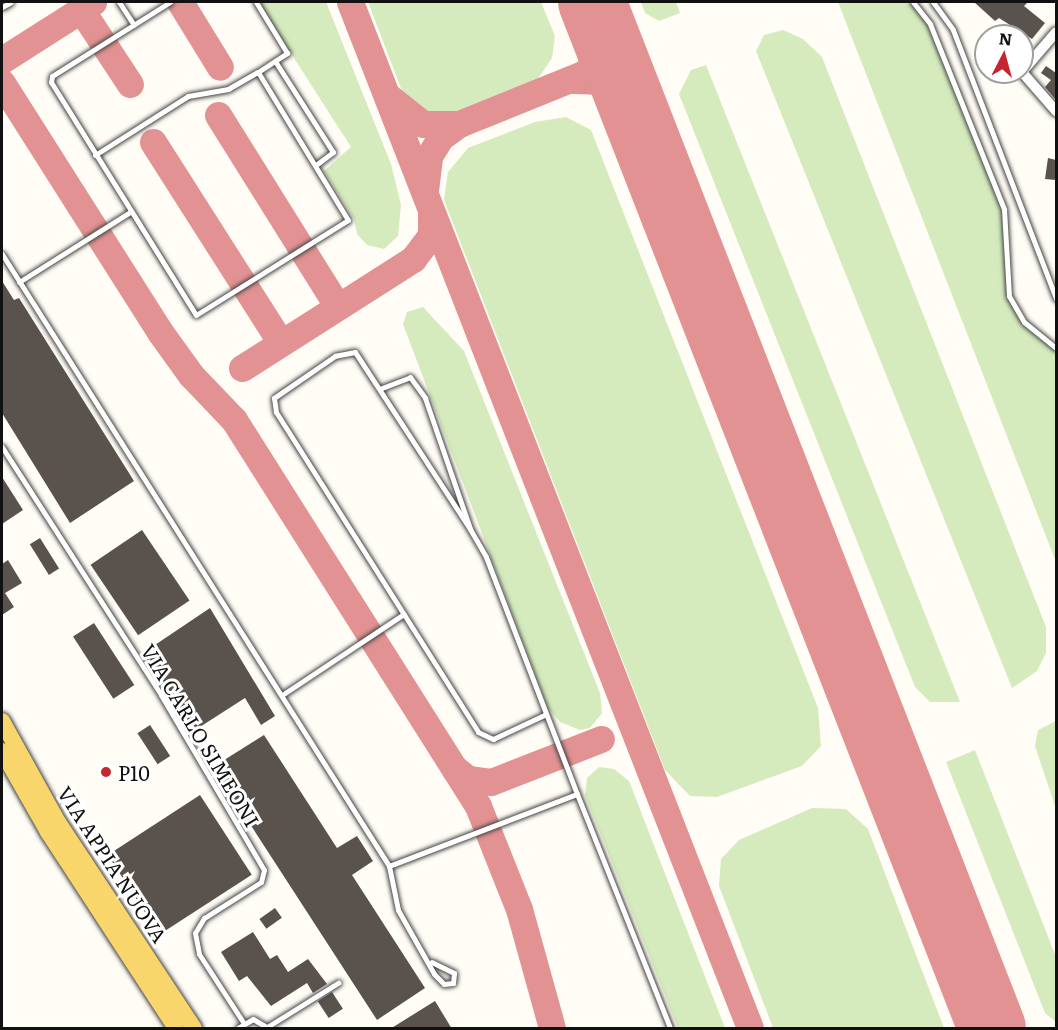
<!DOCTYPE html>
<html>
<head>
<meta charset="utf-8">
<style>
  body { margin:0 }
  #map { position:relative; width:1058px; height:1030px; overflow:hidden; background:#fffdf5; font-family:Literata,serif }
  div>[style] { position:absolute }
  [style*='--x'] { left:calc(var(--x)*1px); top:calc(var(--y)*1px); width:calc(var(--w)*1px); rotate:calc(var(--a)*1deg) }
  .green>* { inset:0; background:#d5ebbd }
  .taxiway>* { height:27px; margin:-13.5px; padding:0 13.5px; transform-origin:13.5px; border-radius:13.5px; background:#e29292 }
  .runway>* { height:68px; margin:-34px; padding:0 34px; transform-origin:34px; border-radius:34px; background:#e29292 }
  .building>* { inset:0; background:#5a524d; transform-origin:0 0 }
  .roads { filter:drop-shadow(0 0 2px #444) drop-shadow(0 0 2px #444) }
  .service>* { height:5px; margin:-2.5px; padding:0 2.5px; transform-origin:2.5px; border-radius:2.5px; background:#fff }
  .minor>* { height:10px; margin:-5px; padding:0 5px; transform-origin:5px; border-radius:5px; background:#fff }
  .primary>* { height:16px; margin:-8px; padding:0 8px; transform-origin:8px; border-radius:8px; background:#f9d66b }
  .dots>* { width:16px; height:16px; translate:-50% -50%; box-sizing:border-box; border:3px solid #fff; border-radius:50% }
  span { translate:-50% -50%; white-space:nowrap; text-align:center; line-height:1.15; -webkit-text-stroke:6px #fff; paint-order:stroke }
  .street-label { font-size:20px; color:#111 }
  .poi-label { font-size:20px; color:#111 }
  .left { translate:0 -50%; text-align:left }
  .frame { position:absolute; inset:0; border:3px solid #111; pointer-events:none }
  .north { position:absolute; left:974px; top:24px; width:60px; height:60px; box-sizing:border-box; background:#fff; border:2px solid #a0a0a0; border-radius:50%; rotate:6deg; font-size:16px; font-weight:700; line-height:24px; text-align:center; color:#111 }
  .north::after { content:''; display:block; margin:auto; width:21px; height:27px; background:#c4262e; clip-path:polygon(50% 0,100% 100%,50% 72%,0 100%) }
</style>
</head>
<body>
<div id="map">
  <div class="green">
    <div style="clip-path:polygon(258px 2px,326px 2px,391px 164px,401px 205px,398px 236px,384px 249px,367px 245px,357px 234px,354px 219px,324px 171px,351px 147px)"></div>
    <div style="clip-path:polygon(368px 2px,541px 2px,555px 36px,552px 58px,538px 79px,459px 114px,429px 112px,405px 99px)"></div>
    <div style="clip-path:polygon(641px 2px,676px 2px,680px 13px,659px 21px,645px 13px)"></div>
    <div style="clip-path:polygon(838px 2px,913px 2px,930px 24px,1004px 209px,1009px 297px,1024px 322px,1056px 348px,1056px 562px)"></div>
    <div style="clip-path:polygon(783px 30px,803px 39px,822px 57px,1046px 627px,1046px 653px,1037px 671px,1012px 688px,756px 51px,764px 35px)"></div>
    <div style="clip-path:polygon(706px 65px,960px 702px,930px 702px,915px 687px,679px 94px,691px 70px)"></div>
    <div style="clip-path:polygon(566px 117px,591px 130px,818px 708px,821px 746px,802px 766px,717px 797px,690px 796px,665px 770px,444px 200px,448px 172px,468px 148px,535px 122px)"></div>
    <div style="clip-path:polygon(423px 307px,464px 351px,600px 693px,602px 713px,590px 728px,580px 730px,560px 722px,548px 708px,403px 324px,407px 312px)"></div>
    <div style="clip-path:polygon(1056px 721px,1056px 809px,1035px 746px,1038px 730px)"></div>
    <div style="clip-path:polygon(975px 750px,1056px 957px,1056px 1022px,1045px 1013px,946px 762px)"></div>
    <div style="clip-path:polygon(599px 767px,614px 769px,629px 781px,725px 1028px,678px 1028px,585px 795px,587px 778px)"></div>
    <div style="clip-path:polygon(812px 808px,846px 809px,868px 829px,944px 1028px,773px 1028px,719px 886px,721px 859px,739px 840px)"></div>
  </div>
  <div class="taxiway">
    <div style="--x:180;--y:2;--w:76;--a:58.4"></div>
    <div style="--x:350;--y:2;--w:1101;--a:68.7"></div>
    <div style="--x:80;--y:8;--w:91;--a:56.7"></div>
    <div style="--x:2;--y:60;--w:108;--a:-32.5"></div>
    <div style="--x:574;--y:80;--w:31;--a:2"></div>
    <div style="--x:605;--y:81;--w:24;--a:35"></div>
    <div style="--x:625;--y:95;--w:16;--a:55"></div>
    <div style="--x:2;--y:83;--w:295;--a:57.6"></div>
    <div style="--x:160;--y:332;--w:53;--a:54.2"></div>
    <div style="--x:191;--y:375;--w:62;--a:46.3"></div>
    <div style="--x:234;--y:420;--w:457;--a:57.7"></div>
    <div style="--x:478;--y:806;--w:111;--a:68.3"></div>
    <div style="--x:519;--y:909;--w:123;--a:74.5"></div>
    <div style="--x:389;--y:97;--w:43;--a:38.5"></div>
    <div style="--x:423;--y:124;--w:36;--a:0"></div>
    <div style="--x:459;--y:124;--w:136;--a:-22"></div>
    <div style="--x:585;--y:73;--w:23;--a:-52"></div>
    <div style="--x:599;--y:55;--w:35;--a:-90"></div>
    <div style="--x:218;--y:115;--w:226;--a:58"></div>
    <div style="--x:153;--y:142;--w:238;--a:57.5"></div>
    <div style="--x:425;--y:190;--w:34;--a:-83"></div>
    <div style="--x:429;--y:156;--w:22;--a:-58"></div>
    <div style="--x:441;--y:137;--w:22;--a:-36"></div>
    <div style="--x:242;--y:368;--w:203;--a:-32.5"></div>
    <div style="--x:413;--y:259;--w:30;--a:-53"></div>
    <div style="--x:431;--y:235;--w:23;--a:-90"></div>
    <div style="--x:454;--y:768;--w:18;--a:38"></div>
    <div style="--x:468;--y:779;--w:23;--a:7"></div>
    <div style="--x:491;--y:782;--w:118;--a:-21.4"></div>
  </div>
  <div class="runway">
    <div style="--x:592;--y:2;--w:1101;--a:68.7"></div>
  </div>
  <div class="building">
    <div style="clip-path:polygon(974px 2px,1028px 2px,1024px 6px,1045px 23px,1032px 39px,999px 18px,995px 21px)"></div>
    <div style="clip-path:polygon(1046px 66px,1056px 73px,1056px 100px,1045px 87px,1051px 80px,1041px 73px)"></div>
    <div style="clip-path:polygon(1048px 158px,1056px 160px,1056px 180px,1045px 179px)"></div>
    <div style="clip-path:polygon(2px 281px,14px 300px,19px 298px,134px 481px,70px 523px,2px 413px)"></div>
    <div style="clip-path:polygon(2px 477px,23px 510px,2px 524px)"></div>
    <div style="left:142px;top:530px;width:85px;height:62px;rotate:56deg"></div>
    <div style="left:40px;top:538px;width:36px;height:12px;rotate:58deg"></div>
    <div style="clip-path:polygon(8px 560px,22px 583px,5px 593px,14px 607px,2px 615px,2px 564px)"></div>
    <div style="clip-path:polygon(210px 608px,275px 716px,261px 725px,245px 698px,192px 732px,143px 653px)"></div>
    <div style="left:94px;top:623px;width:74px;height:25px;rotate:57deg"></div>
    <div style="left:150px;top:725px;width:37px;height:15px;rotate:57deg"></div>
    <div style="clip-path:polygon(264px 735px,337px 848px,357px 836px,373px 861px,352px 875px,425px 988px,377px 1020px,213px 767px)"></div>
    <div style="left:200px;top:795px;width:95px;height:110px;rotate:57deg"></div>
    <div style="left:275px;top:908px;width:12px;height:19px;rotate:55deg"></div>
    <div style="clip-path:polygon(253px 932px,270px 959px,277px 955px,288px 972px,308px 959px,327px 984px,313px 993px,307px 983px,271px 1006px,247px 976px,239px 981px,221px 952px)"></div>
    <div style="left:332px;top:992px;width:20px;height:17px;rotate:57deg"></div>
    <div style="clip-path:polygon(435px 1001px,452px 1029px,390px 1029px)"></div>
  </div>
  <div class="roads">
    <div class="service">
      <div style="--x:119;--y:2;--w:27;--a:57"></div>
      <div style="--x:170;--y:2;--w:139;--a:147.9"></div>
      <div style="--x:52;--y:76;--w:6;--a:99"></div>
      <div style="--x:51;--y:82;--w:274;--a:58.1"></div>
      <div style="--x:196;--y:315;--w:179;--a:-32"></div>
      <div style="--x:348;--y:220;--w:173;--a:-121.3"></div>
      <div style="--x:258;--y:72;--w:35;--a:-33"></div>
      <div style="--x:287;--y:53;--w:60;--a:-121.3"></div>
      <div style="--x:913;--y:2;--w:28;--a:52"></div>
      <div style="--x:930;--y:24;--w:199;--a:68.2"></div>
      <div style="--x:1004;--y:209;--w:87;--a:86.7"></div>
      <div style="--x:1009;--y:296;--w:30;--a:60"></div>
      <div style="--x:1024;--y:322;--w:41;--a:39.1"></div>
      <div style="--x:933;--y:2;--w:34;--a:54"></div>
      <div style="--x:953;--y:30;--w:288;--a:69"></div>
      <div style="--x:2;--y:7;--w:10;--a:-29"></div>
      <div style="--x:275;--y:61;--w:108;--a:57.5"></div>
      <div style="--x:333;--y:152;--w:21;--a:143"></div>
      <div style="--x:95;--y:155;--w:110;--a:-32.4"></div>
      <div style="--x:188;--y:96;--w:41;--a:-9.9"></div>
      <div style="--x:228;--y:89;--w:34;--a:-30"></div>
      <div style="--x:2;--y:254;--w:724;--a:57.69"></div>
      <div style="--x:389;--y:866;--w:45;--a:78.4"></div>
      <div style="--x:398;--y:910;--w:73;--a:60.6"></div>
      <div style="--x:434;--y:974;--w:14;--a:45"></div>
      <div style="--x:444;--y:984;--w:9;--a:-6"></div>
      <div style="--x:453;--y:983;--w:10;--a:-84"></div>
      <div style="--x:454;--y:973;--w:25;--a:-154"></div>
      <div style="--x:19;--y:282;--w:131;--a:-32.2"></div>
      <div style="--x:382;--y:388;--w:30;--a:-21"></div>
      <div style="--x:410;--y:377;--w:26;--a:54"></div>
      <div style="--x:425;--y:398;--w:139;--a:71"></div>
      <div style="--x:470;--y:529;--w:32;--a:60"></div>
      <div style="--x:486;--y:557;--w:254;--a:69"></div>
      <div style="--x:2;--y:447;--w:295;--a:57.3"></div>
      <div style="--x:161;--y:695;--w:203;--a:59.5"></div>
      <div style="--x:264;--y:870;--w:12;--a:104"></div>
      <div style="--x:261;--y:882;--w:67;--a:147.7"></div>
      <div style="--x:204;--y:918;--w:17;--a:121"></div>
      <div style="--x:195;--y:933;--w:21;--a:79"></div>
      <div style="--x:199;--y:954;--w:81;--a:57.1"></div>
      <div style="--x:470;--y:529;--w:211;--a:-123"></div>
      <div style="--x:355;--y:352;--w:20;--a:169"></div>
      <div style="--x:335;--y:356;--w:74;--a:145.5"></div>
      <div style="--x:274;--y:398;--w:14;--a:82"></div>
      <div style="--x:276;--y:412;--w:378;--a:57.7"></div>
      <div style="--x:478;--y:732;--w:17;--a:25"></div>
      <div style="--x:493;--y:739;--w:56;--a:-25.2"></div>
      <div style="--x:282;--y:695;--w:146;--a:-33.6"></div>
      <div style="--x:389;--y:866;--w:201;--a:-21"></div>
      <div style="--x:577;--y:794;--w:252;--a:68.3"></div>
      <div style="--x:267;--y:1027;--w:84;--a:-31.8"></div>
      <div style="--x:238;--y:1028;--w:17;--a:-31"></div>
      <div style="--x:253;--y:1019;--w:17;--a:31"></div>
    </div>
    <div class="minor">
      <div style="--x:1022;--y:72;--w:52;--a:-49.6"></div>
      <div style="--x:1022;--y:72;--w:52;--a:48.9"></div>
    </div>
    <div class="primary">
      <div style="--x:2;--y:721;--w:115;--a:61"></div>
      <div style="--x:58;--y:822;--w:247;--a:56.6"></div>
      <div style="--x:2;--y:751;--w:93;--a:60.4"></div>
      <div style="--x:48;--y:832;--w:234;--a:56.9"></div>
    </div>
  </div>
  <div class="dots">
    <div style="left:106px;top:772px;background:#c4262e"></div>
  </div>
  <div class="street-label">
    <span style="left:201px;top:735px;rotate:59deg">VIA CARLO SIMEONI</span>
    <span style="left:113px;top:864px;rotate:57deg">VIA APPIA NUOVA</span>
  </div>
  <div class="poi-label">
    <span class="left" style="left:118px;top:772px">P10</span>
  </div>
  <div class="frame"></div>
  <div class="north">N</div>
</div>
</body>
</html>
